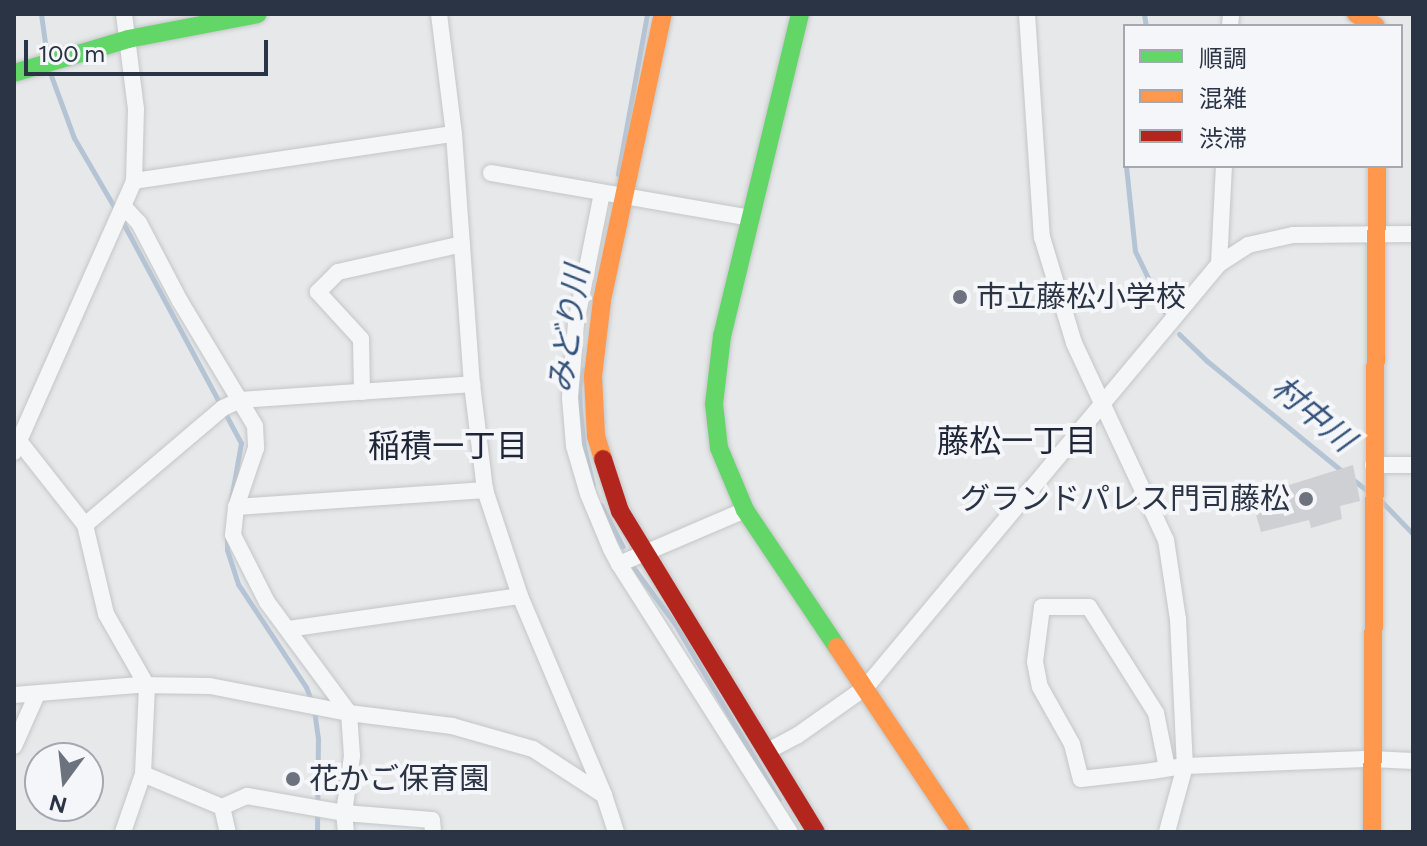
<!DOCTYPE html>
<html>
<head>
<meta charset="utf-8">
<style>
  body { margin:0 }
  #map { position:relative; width:1427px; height:846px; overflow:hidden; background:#e6e8ea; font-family:Figtree,"Noto Sans JP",sans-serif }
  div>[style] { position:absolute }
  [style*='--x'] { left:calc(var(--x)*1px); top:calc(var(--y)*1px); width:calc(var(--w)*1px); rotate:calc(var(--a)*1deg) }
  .stream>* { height:5px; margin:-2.5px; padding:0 2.5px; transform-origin:2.5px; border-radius:2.5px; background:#b4c4d5 }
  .building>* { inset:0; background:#ced0d3 }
  .roads { filter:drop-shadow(0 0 2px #c4c6c8) drop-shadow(0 0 2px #c4c6c8) }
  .street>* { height:16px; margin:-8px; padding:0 8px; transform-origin:8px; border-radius:8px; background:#f5f6f7 }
  .fast>* { height:18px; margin:-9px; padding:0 9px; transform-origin:9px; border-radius:9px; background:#63d668 }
  .slow>* { height:18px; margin:-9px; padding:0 9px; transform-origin:9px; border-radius:9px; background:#ff974d }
  .jam>* { height:18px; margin:-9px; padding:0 9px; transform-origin:9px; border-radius:9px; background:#b3261e }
  .dots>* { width:22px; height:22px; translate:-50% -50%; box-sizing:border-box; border:4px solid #f4f6f9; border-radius:50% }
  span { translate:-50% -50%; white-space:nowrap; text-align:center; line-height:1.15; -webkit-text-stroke:8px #f4f6f9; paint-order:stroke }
  .poi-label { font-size:30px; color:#2b3445 }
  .left { translate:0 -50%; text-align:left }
  .right { translate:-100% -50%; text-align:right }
  .water-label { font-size:32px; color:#34527a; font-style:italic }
  .neighbourhood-label { font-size:32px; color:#1d2536 }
  .frame { position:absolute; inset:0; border:16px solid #2b3445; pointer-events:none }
  .legend { position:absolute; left:1123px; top:24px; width:280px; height:144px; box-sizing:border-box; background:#f4f6f9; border:2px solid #a4a8b1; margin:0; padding:10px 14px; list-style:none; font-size:24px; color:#2b3445 }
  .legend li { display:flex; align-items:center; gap:16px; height:40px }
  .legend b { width:40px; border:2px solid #a4a8b1 }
  .north { position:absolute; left:24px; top:742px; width:80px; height:80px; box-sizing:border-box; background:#f4f6f9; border:2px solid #a4a8b1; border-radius:50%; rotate:195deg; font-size:22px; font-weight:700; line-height:32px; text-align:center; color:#2b3445 }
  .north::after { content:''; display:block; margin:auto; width:28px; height:36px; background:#6c737f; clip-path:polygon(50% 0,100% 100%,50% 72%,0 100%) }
  .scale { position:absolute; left:24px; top:40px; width:244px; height:36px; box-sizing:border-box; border:4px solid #2b3445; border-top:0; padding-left:10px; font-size:24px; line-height:28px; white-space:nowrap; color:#2b3445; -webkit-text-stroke:6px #f4f6f9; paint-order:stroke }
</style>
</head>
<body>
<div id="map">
  <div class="stream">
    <div style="--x:41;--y:14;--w:43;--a:82.1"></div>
    <div style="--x:1144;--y:14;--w:12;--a:81"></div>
    <div style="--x:49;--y:70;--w:72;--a:69.8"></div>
    <div style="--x:74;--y:138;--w:86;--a:59.8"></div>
    <div style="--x:1126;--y:166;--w:85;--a:84"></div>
    <div style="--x:1135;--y:251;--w:67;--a:64.2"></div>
    <div style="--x:618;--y:174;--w:163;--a:-79.7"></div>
    <div style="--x:122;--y:221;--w:252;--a:61.8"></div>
    <div style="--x:241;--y:443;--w:58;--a:100"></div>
    <div style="--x:1179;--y:334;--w:39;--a:44"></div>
    <div style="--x:1207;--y:361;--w:176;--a:39.2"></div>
    <div style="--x:584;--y:369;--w:19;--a:106"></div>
    <div style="--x:579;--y:387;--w:23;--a:88"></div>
    <div style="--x:580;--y:410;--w:37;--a:84"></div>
    <div style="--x:584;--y:447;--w:39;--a:77"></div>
    <div style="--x:1351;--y:478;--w:23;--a:38"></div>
    <div style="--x:1383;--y:503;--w:43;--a:45.9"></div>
    <div style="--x:601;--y:505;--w:47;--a:62.4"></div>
    <div style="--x:227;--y:538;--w:12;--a:90"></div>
    <div style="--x:227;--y:550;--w:36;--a:72"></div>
    <div style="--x:238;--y:584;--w:123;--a:56.6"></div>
    <div style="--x:306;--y:687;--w:14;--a:69"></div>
    <div style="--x:633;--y:567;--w:71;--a:53.6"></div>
    <div style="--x:675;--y:624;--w:204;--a:59.4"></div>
    <div style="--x:314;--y:710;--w:28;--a:82"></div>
    <div style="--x:318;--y:738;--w:94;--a:90.6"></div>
  </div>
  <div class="building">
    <div style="clip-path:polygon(1353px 465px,1360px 501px,1340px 506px,1342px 519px,1311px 528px,1309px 520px,1261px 532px,1251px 497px)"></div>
  </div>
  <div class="roads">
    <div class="street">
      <div style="--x:439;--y:14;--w:121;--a:82.9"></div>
      <div style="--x:454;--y:134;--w:251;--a:85.9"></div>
      <div style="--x:472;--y:384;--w:107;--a:83"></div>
      <div style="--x:485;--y:490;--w:112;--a:71.7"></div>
      <div style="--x:520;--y:596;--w:216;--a:67.1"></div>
      <div style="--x:604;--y:795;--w:39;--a:72"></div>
      <div style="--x:1027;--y:14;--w:224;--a:86.2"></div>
      <div style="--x:1042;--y:237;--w:111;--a:73.2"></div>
      <div style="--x:1074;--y:343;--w:217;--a:65"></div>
      <div style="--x:1166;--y:540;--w:80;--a:81.4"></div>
      <div style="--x:1178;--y:619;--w:147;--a:87.3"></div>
      <div style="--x:1185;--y:766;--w:68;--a:105.3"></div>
      <div style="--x:1230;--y:26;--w:12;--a:-85"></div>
      <div style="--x:491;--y:173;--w:264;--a:9.8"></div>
      <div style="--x:134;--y:181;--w:323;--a:-8.4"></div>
      <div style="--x:602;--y:193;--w:133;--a:101.3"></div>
      <div style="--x:576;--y:323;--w:75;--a:94.6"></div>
      <div style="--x:570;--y:398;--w:48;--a:85.2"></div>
      <div style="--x:574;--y:446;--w:50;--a:73.7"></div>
      <div style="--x:588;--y:494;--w:60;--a:67.3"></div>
      <div style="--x:611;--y:549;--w:17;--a:62"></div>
      <div style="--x:619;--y:564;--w:137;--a:-23.2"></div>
      <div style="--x:125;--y:208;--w:21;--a:47"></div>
      <div style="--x:139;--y:223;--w:88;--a:62.3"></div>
      <div style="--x:180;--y:301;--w:146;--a:59"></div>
      <div style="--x:255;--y:426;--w:22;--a:87"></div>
      <div style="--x:256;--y:448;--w:62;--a:108.7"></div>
      <div style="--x:236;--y:507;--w:28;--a:96"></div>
      <div style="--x:233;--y:535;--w:75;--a:63.1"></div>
      <div style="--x:267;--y:602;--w:138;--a:53.5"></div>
      <div style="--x:349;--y:713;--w:43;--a:86"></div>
      <div style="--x:352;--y:756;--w:58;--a:98"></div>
      <div style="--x:344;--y:813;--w:19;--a:84"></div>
      <div style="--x:1219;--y:264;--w:98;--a:-87.1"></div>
      <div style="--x:362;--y:392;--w:53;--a:-91.1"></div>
      <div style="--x:361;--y:339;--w:64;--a:-132.5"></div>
      <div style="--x:318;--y:292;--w:28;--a:-45"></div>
      <div style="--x:338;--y:272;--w:127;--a:-12.7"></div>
      <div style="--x:19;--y:441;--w:107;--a:51.8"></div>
      <div style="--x:85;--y:525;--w:181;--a:-40.3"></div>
      <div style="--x:223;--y:408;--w:19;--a:-25"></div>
      <div style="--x:240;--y:400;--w:233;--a:-3.9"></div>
      <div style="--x:14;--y:452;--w:296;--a:-66.1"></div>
      <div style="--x:134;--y:181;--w:72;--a:-88.4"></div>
      <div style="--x:136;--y:109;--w:96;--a:-97.2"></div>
      <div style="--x:1373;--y:465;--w:40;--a:0"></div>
      <div style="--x:236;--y:507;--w:250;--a:-3.9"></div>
      <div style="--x:85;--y:525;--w:91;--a:76.7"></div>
      <div style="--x:106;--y:614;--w:83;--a:60.3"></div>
      <div style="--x:147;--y:686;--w:88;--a:92.6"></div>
      <div style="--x:143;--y:774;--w:61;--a:109"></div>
      <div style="--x:619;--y:564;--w:318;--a:57.5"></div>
      <div style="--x:288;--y:629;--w:234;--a:-8.1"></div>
      <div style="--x:14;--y:695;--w:123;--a:-4.6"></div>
      <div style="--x:137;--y:685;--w:73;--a:0.8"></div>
      <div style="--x:210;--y:686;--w:142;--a:11"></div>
      <div style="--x:349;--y:713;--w:104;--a:7.2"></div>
      <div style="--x:452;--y:726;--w:84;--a:15.9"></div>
      <div style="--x:533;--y:749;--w:82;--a:33.1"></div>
      <div style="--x:14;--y:746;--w:57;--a:-66.1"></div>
      <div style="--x:766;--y:752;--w:36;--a:-28"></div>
      <div style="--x:798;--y:735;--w:83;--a:-35.2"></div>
      <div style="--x:866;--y:687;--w:551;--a:-50.15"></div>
      <div style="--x:1219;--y:264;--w:35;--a:-33"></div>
      <div style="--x:1248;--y:245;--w:46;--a:-12.5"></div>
      <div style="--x:1293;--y:235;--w:120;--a:-0.5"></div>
      <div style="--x:1167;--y:768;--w:56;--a:-101.3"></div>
      <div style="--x:1156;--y:713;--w:125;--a:-122.3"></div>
      <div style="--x:1089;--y:607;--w:47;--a:180"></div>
      <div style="--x:1042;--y:607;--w:55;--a:97.3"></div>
      <div style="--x:1035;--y:662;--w:25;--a:79"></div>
      <div style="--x:1040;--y:687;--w:65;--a:60.7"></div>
      <div style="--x:1072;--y:744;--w:36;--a:76"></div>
      <div style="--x:1081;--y:779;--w:71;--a:-6.4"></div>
      <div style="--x:1152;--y:771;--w:33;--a:-9"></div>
      <div style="--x:1185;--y:766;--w:186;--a:-2.2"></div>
      <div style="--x:1371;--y:759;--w:42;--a:2.7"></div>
      <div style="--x:143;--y:774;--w:86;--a:22.7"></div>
      <div style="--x:222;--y:807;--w:27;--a:-24"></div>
      <div style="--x:247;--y:796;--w:98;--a:9.9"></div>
      <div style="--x:344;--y:813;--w:88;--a:4.5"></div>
      <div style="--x:432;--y:820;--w:12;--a:85"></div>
      <div style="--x:222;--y:807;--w:26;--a:77"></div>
    </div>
    <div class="fast">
      <div style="--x:800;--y:14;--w:331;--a:103.6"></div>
      <div style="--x:722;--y:336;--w:68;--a:96.7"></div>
      <div style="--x:714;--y:404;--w:44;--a:83.5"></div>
      <div style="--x:719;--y:448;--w:67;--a:67.2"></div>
      <div style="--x:745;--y:510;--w:165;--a:56.1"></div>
      <div style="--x:14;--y:73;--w:119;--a:-16.6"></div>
      <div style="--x:128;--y:39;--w:132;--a:-10.9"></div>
    </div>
    <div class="slow">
      <div style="--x:1356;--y:14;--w:23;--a:31"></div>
      <div style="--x:603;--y:459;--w:24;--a:-107"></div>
      <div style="--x:596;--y:436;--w:60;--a:-92.9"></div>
      <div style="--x:593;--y:376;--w:77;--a:-83.2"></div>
      <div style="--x:602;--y:300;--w:292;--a:-78"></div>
      <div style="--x:837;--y:647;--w:223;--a:56.2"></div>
      <div style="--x:1372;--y:832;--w:666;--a:-89.57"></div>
    </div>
    <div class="jam">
      <div style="--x:603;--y:459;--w:55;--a:71.9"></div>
      <div style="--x:620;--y:511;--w:376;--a:58.6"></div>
    </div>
  </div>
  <div class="dots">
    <div style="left:960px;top:297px;background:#6c737f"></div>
    <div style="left:1306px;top:499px;background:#6c737f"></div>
    <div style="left:293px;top:779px;background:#6c737f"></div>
  </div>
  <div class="poi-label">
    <span class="left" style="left:976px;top:297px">市立藤松小学校</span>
    <span class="right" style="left:1290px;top:499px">グランドパレス門司藤松</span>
    <span class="left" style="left:309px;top:779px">花かご保育園</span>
  </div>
  <div class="water-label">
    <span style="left:569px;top:329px;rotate:-82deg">みどり川</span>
    <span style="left:1313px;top:414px;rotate:40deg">村中川</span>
  </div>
  <div class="neighbourhood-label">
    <span style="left:1017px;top:441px">藤松一丁目</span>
    <span style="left:448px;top:446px">稲積一丁目</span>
  </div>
  <div class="frame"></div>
  <ul class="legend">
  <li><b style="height:10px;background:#63d668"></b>順調</li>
  <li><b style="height:10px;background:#ff974d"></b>混雑</li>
  <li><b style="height:10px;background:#b3261e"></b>渋滞</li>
  </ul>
  <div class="north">N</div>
  <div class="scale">100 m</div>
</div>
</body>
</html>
